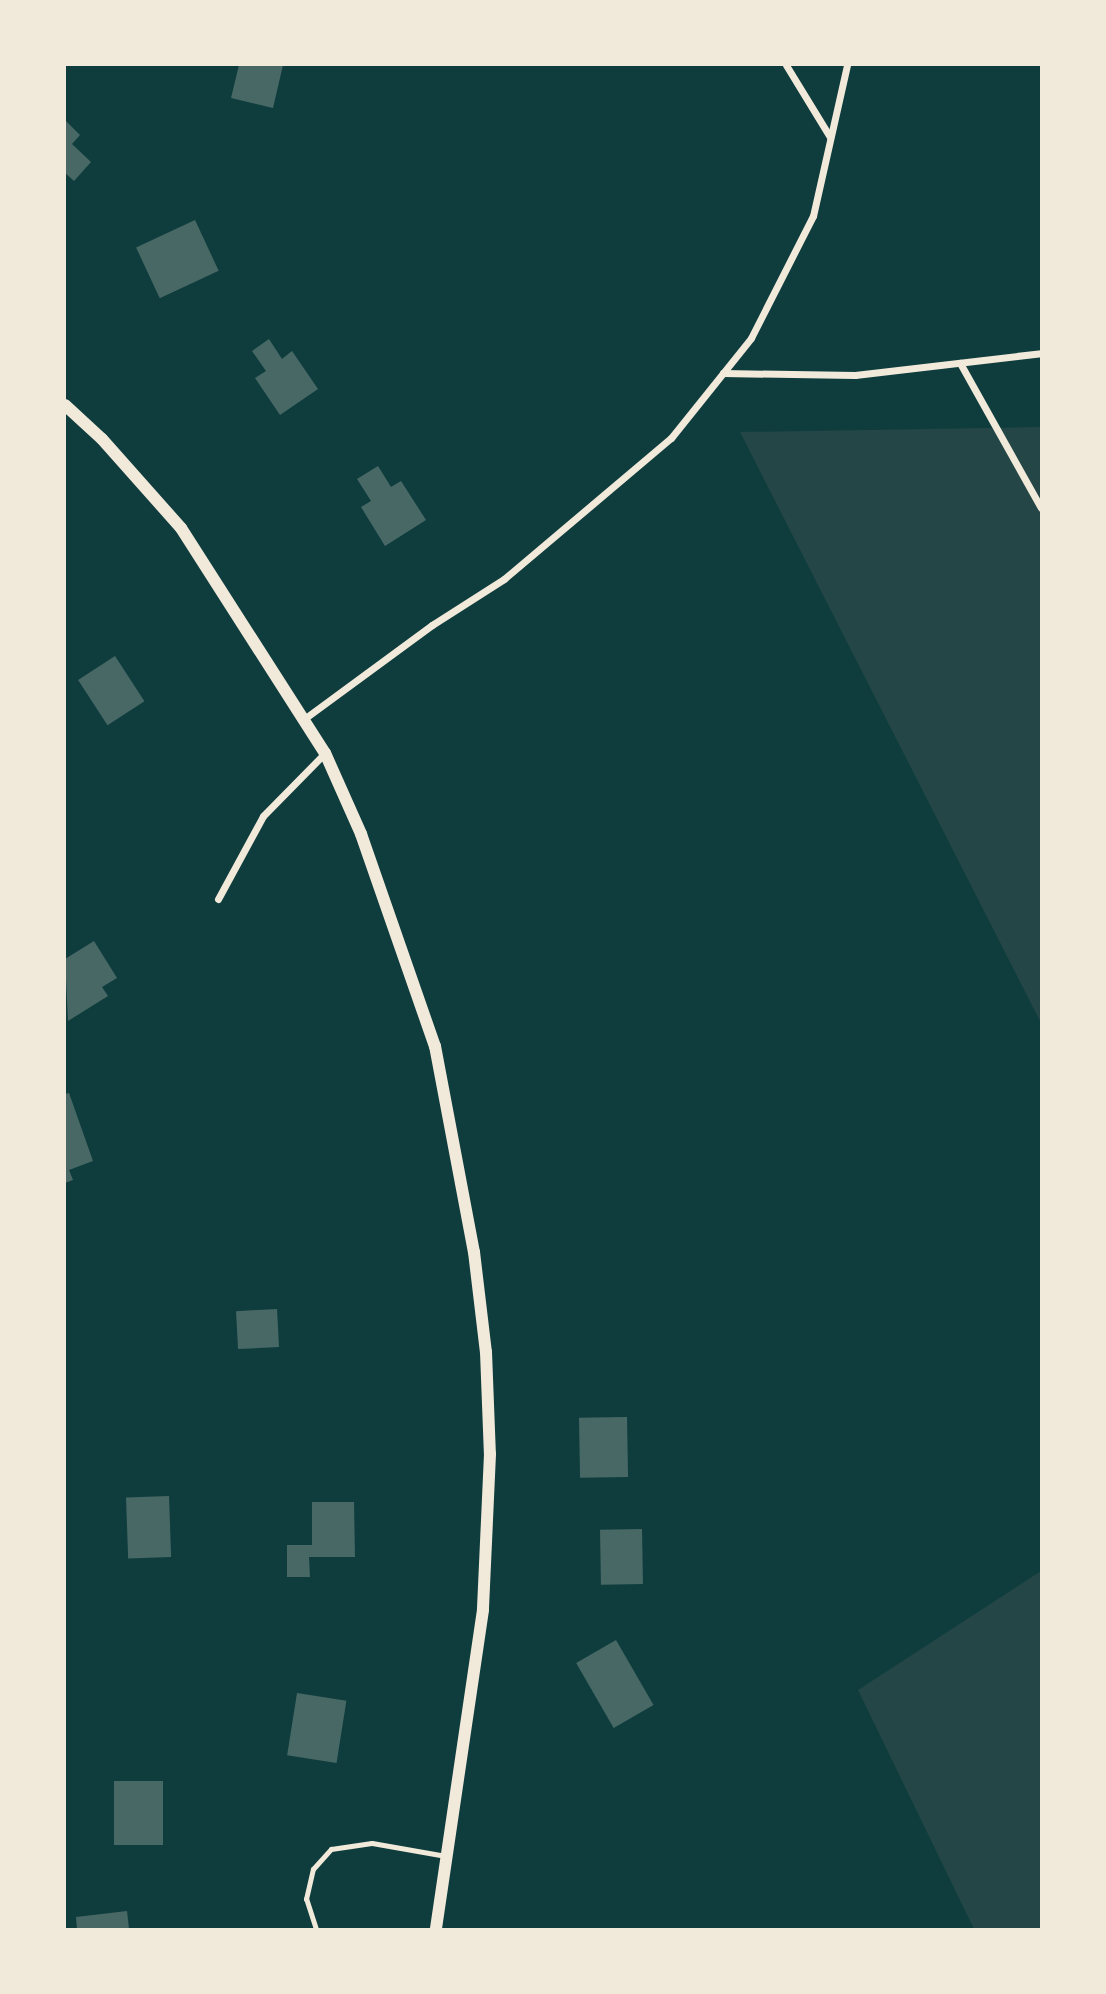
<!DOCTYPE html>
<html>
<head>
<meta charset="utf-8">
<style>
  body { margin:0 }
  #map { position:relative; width:1106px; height:1994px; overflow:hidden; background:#0f3d3e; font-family:"Alegreya Sans",sans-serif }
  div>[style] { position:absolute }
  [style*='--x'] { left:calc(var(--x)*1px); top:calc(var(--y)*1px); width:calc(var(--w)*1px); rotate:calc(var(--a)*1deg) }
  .green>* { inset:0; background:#244646 }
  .building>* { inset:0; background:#486865; transform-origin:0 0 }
  .service>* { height:5px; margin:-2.5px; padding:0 2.5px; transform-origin:2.5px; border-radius:2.5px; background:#f1e9da }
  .minor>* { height:7px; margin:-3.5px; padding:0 3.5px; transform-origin:3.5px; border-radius:3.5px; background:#f1e9da }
  .tertiary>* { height:12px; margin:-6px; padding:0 6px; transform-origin:6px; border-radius:6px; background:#f1e9da }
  span { translate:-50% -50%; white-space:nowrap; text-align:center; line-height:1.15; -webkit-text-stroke:5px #f1e9da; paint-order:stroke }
  .frame { position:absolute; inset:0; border:66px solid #f1e9da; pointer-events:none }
</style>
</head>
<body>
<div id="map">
  <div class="green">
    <div style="clip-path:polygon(1041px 427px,1041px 1023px,740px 432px)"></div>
    <div style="clip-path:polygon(1041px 1571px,1041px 1929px,974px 1929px,858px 1690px)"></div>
  </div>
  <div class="building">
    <div style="clip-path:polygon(239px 65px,283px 65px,273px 108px,231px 98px)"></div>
    <div style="clip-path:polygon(65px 120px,80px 135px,72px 144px,91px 162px,74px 181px,65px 173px)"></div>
    <div style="left:195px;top:220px;width:56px;height:65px;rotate:65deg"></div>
    <div style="clip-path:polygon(269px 339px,282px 359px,292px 351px,318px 389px,280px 415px,255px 378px,266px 371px,252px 351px)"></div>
    <div style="clip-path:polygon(378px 466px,391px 487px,401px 481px,426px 520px,385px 546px,361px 507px,371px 501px,357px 479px)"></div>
    <div style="left:115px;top:656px;width:54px;height:44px;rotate:57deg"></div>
    <div style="clip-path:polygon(94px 941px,117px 978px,102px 987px,108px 996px,68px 1021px,65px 959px)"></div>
    <div style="clip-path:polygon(69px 1093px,93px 1161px,69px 1170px,73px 1180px,65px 1183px,65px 1094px)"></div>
    <div style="left:277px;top:1309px;width:38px;height:41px;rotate:87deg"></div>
    <div style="left:627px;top:1417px;width:60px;height:48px;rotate:89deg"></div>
    <div style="left:169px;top:1496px;width:61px;height:43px;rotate:88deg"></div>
    <div style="clip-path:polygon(312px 1502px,354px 1502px,355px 1557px,309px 1557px,310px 1577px,287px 1577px,287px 1545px,312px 1545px)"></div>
    <div style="left:642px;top:1529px;width:55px;height:42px;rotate:89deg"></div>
    <div style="left:616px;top:1640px;width:75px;height:46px;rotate:60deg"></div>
    <div style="left:297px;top:1693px;width:50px;height:63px;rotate:9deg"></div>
    <div style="left:163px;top:1781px;width:64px;height:49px;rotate:90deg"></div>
    <div style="clip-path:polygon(127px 1911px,129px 1929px,77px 1929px,76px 1917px)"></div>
  </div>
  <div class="service">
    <div style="--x:316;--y:1929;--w:32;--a:-108"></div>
    <div style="--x:306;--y:1899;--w:31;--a:-77"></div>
    <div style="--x:313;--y:1869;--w:27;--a:-48"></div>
    <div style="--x:331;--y:1849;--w:41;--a:-8.3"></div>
    <div style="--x:372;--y:1843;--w:75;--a:10"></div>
  </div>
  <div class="minor">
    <div style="--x:786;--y:65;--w:84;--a:58.6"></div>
    <div style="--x:960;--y:363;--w:166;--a:60.8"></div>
    <div style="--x:723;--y:373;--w:132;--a:0.9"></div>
    <div style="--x:855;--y:375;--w:187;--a:-6.7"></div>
    <div style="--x:304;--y:719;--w:159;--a:-36.3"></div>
    <div style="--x:432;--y:625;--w:85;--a:-32.6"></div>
    <div style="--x:504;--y:579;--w:219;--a:-40.2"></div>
    <div style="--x:671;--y:438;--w:128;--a:-51.3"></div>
    <div style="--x:751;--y:338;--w:137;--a:-63.1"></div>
    <div style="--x:813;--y:216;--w:155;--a:-77.3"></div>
    <div style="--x:218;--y:899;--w:94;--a:-61.5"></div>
    <div style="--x:263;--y:816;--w:88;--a:-45.5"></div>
  </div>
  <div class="tertiary">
    <div style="--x:65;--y:405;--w:50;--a:42.6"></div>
    <div style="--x:102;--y:439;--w:119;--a:48.4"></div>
    <div style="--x:181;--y:528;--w:267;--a:57.4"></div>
    <div style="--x:325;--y:753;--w:89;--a:66"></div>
    <div style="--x:361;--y:834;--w:225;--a:70.8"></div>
    <div style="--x:435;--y:1046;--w:210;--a:79.3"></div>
    <div style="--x:474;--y:1252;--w:101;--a:83.2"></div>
    <div style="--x:486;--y:1352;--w:102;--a:87.8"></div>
    <div style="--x:490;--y:1454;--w:156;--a:92.6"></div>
    <div style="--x:483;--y:1610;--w:322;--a:98.4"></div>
  </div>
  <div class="frame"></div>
</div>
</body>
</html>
